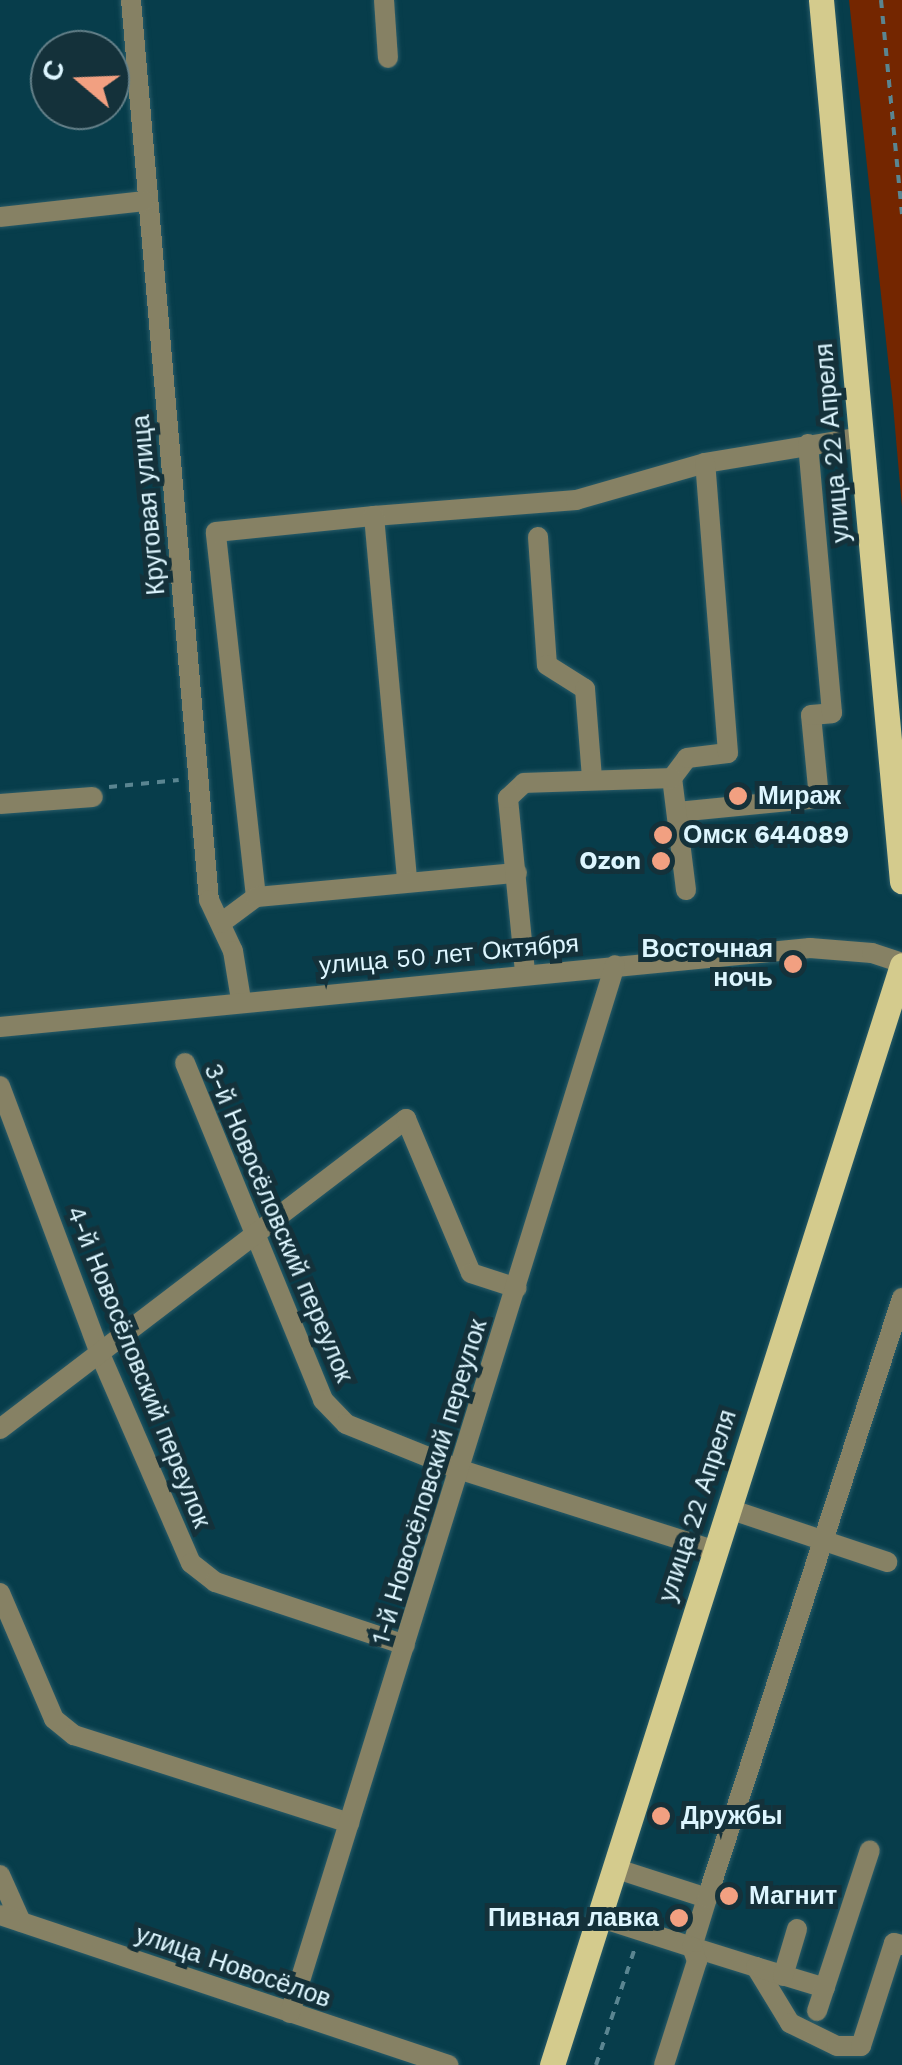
<!DOCTYPE html>
<html>
<head>
<meta charset="utf-8">
<style>
  body { margin:0 }
  #map { position:relative; width:902px; height:2065px; overflow:hidden; background:#073d4b; font-family:"Work Sans",sans-serif }
  div>[style] { position:absolute }
  [style*='--x'] { left:calc(var(--x)*1px); top:calc(var(--y)*1px); width:calc(var(--w)*1px); rotate:calc(var(--a)*1deg) }
  .green>* { inset:0; background:#742600 }
  .path>* { height:4px; margin-top:-2px; transform-origin:0; background:repeating-linear-gradient(90deg,#5a8591 0 8px,transparent 0 16px) }
  .roads { filter:drop-shadow(0 0 2px #295b68) drop-shadow(0 0 2px #295b68) }
  .minor>* { height:20px; margin:-10px; padding:0 10px; transform-origin:10px; border-radius:10px; background:#868164 }
  .major>* { height:25px; margin:-12.5px; padding:0 12.5px; transform-origin:12.5px; border-radius:12.5px; background:#d4cb8d }
  .dots>* { width:28px; height:28px; translate:-50% -50%; box-sizing:border-box; border:5px solid #14313a; border-radius:50% }
  span { translate:-50% -50%; white-space:nowrap; text-align:center; line-height:1.15; -webkit-text-stroke:10px #14313a; paint-order:stroke }
  .street-label { font-size:25px; color:#ddf6ff }
  .poi-label { font-size:25px; color:#ddf6ff; font-weight:700 }
  .left { translate:0 -50%; text-align:left }
  .right { translate:-100% -50%; text-align:right }
  .north { position:absolute; left:30px; top:30px; width:100px; height:100px; box-sizing:border-box; background:#14313a; border:2px solid #648089; border-radius:50%; rotate:289deg; font-size:28px; font-weight:700; line-height:40px; text-align:center; color:#ddf6ff }
  .north::after { content:''; display:block; margin:auto; width:35px; height:45px; background:#f2a081; clip-path:polygon(50% 0,100% 100%,50% 72%,0 100%) }
</style>
</head>
<body>
<div id="map">
  <div class="green">
    <div style="clip-path:polygon(849px 0,902px 0,902px 507px,893px 405px)"></div>
  </div>
  <div class="path">
    <div style="--x:881;--y:0;--w:215;--a:84.4"></div>
    <div style="--x:109;--y:787;--w:70;--a:-5.7"></div>
    <div style="--x:596;--y:2065;--w:123;--a:-71.6"></div>
  </div>
  <div class="roads">
    <div class="minor">
      <div style="--x:131;--y:0;--w:903;--a:85.05"></div>
      <div style="--x:209;--y:900;--w:56;--a:64.8"></div>
      <div style="--x:233;--y:951;--w:50;--a:80.7"></div>
      <div style="--x:384;--y:0;--w:58;--a:86.1"></div>
      <div style="--x:0;--y:217;--w:145;--a:-6.3"></div>
      <div style="--x:374;--y:516;--w:203;--a:-4.5"></div>
      <div style="--x:576;--y:500;--w:134;--a:-16"></div>
      <div style="--x:705;--y:463;--w:159;--a:-9.4"></div>
      <div style="--x:538;--y:537;--w:128;--a:86"></div>
      <div style="--x:547;--y:665;--w:45;--a:32.3"></div>
      <div style="--x:585;--y:689;--w:88;--a:85.5"></div>
      <div style="--x:0;--y:804;--w:93;--a:-4.3"></div>
      <div style="--x:677;--y:812;--w:143;--a:-5.6"></div>
      <div style="--x:819;--y:798;--w:83;--a:-95.5"></div>
      <div style="--x:811;--y:715;--w:21;--a:-5"></div>
      <div style="--x:832;--y:713;--w:270;--a:-95.1"></div>
      <div style="--x:686;--y:890;--w:113;--a:-97.1"></div>
      <div style="--x:672;--y:778;--w:25;--a:-53"></div>
      <div style="--x:687;--y:758;--w:41;--a:-7"></div>
      <div style="--x:728;--y:753;--w:291;--a:-94.5"></div>
      <div style="--x:256;--y:897;--w:367;--a:-96.3"></div>
      <div style="--x:216;--y:532;--w:159;--a:-5.8"></div>
      <div style="--x:374;--y:516;--w:367;--a:84.8"></div>
      <div style="--x:221;--y:923;--w:44;--a:-36.6"></div>
      <div style="--x:256;--y:897;--w:262;--a:-5.3"></div>
      <div style="--x:525;--y:972;--w:175;--a:-95.6"></div>
      <div style="--x:508;--y:798;--w:22;--a:-43"></div>
      <div style="--x:524;--y:783;--w:148;--a:-1.9"></div>
      <div style="--x:0;--y:1027;--w:814;--a:-5.57"></div>
      <div style="--x:810;--y:948;--w:62;--a:4.6"></div>
      <div style="--x:872;--y:953;--w:32;--a:18"></div>
      <div style="--x:185;--y:1063;--w:364;--a:67.7"></div>
      <div style="--x:323;--y:1400;--w:33;--a:46"></div>
      <div style="--x:346;--y:1424;--w:121;--a:21.9"></div>
      <div style="--x:458;--y:1469;--w:271;--a:17.6"></div>
      <div style="--x:0;--y:1086;--w:286;--a:69.5"></div>
      <div style="--x:100;--y:1354;--w:228;--a:66.5"></div>
      <div style="--x:191;--y:1563;--w:31;--a:38"></div>
      <div style="--x:215;--y:1582;--w:200;--a:18.3"></div>
      <div style="--x:0;--y:1429;--w:511;--a:-37.36"></div>
      <div style="--x:406;--y:1119;--w:167;--a:67.1"></div>
      <div style="--x:471;--y:1273;--w:48;--a:18.1"></div>
      <div style="--x:729;--y:1509;--w:167;--a:18.5"></div>
      <div style="--x:0;--y:1593;--w:137;--a:66.8"></div>
      <div style="--x:54;--y:1719;--w:26;--a:39"></div>
      <div style="--x:74;--y:1735;--w:289;--a:17.7"></div>
      <div style="--x:614;--y:1868;--w:98;--a:17.9"></div>
      <div style="--x:707;--y:1898;--w:51;--a:107"></div>
      <div style="--x:692;--y:1947;--w:67;--a:17.4"></div>
      <div style="--x:756;--y:1967;--w:66;--a:58.7"></div>
      <div style="--x:790;--y:2023;--w:52;--a:26.1"></div>
      <div style="--x:837;--y:2046;--w:24;--a:0"></div>
      <div style="--x:861;--y:2046;--w:108;--a:-72.2"></div>
      <div style="--x:894;--y:1943;--w:8;--a:14"></div>
      <div style="--x:0;--y:1875;--w:51;--a:65.9"></div>
      <div style="--x:707;--y:1898;--w:631;--a:-72"></div>
      <div style="--x:0;--y:1915;--w:473;--a:18.5"></div>
      <div style="--x:598;--y:1917;--w:99;--a:17.7"></div>
      <div style="--x:692;--y:1947;--w:15;--a:70"></div>
      <div style="--x:697;--y:1961;--w:109;--a:107.6"></div>
      <div style="--x:756;--y:1967;--w:72;--a:16.9"></div>
      <div style="--x:783;--y:1976;--w:49;--a:-73.4"></div>
      <div style="--x:817;--y:2011;--w:169;--a:-71.8"></div>
      <div style="--x:290;--y:2013;--w:1097;--a:-72.77"></div>
    </div>
    <div class="major">
      <div style="--x:821;--y:0;--w:885;--a:84.75"></div>
      <div style="--x:552;--y:2065;--w:1154;--a:-72.35"></div>
    </div>
  </div>
  <div class="dots">
    <div style="left:738px;top:796px;background:#f2a081"></div>
    <div style="left:663px;top:835px;background:#f2a081"></div>
    <div style="left:661px;top:861px;background:#f2a081"></div>
    <div style="left:793px;top:964px;background:#f2a081"></div>
    <div style="left:661px;top:1816px;background:#f2a081"></div>
    <div style="left:729px;top:1896px;background:#f2a081"></div>
    <div style="left:679px;top:1918px;background:#f2a081"></div>
  </div>
  <div class="street-label">
    <span style="left:833px;top:443px;rotate:-95deg">улица 22 Апреля</span>
    <span style="left:149px;top:505px;rotate:-95deg">Круговая улица</span>
    <span style="left:449px;top:955px;rotate:-5deg">улица 50 лет Октября</span>
    <span style="left:278px;top:1223px;rotate:67deg">3-й Новосёловский переулок</span>
    <span style="left:138px;top:1367px;rotate:68deg">4-й Новосёловский переулок</span>
    <span style="left:430px;top:1482px;rotate:-73deg">1-й Новосёловский переулок</span>
    <span style="left:698px;top:1506px;rotate:-72deg">улица 22 Апреля</span>
    <span style="left:233px;top:1967px;rotate:19deg">улица Новосёлов</span>
  </div>
  <div class="poi-label">
    <span class="left" style="left:758px;top:796px">Мираж</span>
    <span class="left" style="left:683px;top:835px">Омск 644089</span>
    <span class="right" style="left:641px;top:861px">Ozon</span>
    <span class="right" style="left:773px;top:964px">Восточная<br>ночь</span>
    <span class="left" style="left:681px;top:1816px">Дружбы</span>
    <span class="left" style="left:749px;top:1896px">Магнит</span>
    <span class="right" style="left:659px;top:1918px">Пивная лавка</span>
  </div>
  <div class="north">С</div>
</div>
</body>
</html>
